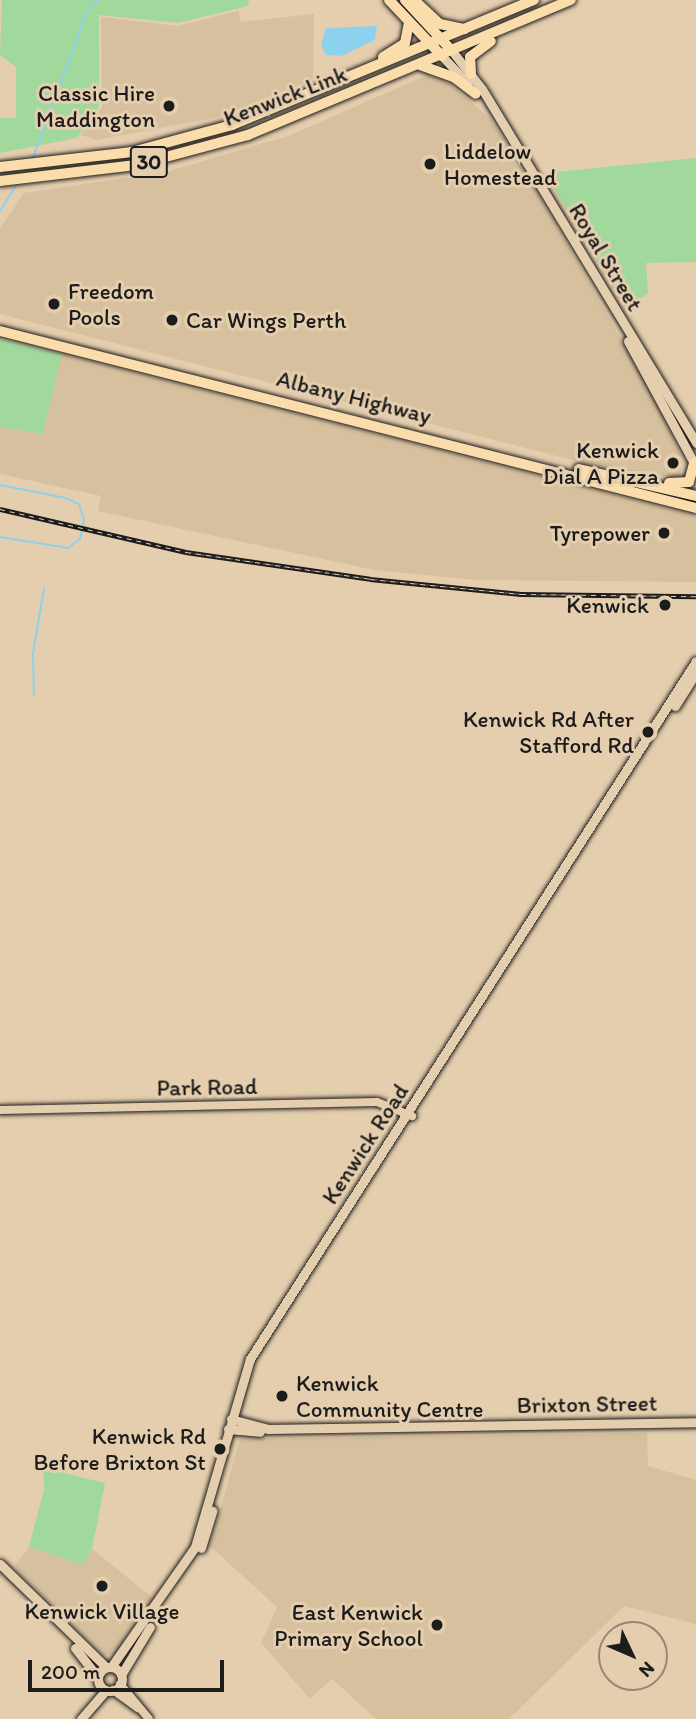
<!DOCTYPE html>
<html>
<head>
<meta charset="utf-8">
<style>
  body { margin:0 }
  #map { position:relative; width:696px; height:1719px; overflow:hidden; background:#e5ceae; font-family:Itim,sans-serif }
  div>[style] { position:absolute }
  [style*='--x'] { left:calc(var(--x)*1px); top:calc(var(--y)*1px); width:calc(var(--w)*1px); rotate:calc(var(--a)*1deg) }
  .built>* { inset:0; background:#d6c09d }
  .green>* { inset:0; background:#a1d99d }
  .water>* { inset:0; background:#8cd2ee }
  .stream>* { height:2px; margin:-1px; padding:0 1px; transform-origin:1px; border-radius:1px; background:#8cd2ee }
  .roads { filter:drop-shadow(0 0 2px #1c1c1c) drop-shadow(0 0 2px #1c1c1c) }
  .tertiary>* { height:8px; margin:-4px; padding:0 4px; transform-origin:4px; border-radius:4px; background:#e5ceae }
  .secondary>* { height:9px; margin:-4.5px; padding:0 4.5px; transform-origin:4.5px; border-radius:4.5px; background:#e5ceae }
  .secondary>.ring { margin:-4.5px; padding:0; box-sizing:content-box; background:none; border:9px solid #e5ceae; border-radius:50% }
  .primary>* { height:10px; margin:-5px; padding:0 5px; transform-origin:5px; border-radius:5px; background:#faddab }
  .trunk>* { height:10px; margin:-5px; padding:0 5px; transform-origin:5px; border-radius:5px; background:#faddab }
  .rail>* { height:4.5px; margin-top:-2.25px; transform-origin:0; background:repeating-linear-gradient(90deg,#e5ceae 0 5px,#1c1c1c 0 10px); box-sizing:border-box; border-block:2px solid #1c1c1c }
  .dots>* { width:19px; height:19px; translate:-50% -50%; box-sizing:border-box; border:4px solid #e5ceae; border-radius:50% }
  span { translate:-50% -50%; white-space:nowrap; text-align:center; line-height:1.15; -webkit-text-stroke:6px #e5ceae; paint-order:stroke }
  .shield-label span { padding:2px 5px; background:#e5ceae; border:2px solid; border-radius:5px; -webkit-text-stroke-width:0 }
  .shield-label { font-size:21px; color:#1c1c1c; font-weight:700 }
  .poi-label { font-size:23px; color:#1c1c1c }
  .right { translate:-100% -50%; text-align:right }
  .left { translate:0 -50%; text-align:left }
  .street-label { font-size:23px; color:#1c1c1c }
  .north { position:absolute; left:598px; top:1621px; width:70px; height:70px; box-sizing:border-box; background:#e5ceae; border:2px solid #958774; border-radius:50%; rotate:134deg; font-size:19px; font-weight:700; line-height:28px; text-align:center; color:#1c1c1c }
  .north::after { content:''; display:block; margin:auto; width:24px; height:32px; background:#1c1c1c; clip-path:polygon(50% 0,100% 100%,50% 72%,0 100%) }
  .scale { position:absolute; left:28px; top:1660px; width:196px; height:32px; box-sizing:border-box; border:4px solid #1c1c1c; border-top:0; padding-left:9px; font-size:21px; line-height:24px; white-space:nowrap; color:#1c1c1c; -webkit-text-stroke:5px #e5ceae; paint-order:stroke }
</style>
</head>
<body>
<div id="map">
  <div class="built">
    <div style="clip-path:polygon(238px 11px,241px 22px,314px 14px,313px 79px,219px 117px,96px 140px,81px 135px,102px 107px,101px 17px,178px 26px)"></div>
    <div style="clip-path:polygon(427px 75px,448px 83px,490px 118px,535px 188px,661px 409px,683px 461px,679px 478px,592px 465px,0 314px,0 229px,24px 193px,166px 172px,288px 136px)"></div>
    <div style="clip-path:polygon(62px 354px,696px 516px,696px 582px,477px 580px,374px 570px,98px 511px,101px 496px,0 474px,0 427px,43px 434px)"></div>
    <div style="clip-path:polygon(647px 1433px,648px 1466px,696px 1480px,696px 1624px,624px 1606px,509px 1719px,376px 1719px,332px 1679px,310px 1699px,261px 1643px,277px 1607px,210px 1546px,240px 1439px)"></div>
    <div style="clip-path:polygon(29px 1547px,83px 1565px,92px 1549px,154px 1599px,114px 1654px,102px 1655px,17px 1570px,15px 1565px)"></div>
  </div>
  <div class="green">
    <div style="clip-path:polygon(2px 0,249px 0,248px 6px,178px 23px,99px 15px,99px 107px,77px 138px,0 153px,0 118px,16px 118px,16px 67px,0 55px)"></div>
    <div style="clip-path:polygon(696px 158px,696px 262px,646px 263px,648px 294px,625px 307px,545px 173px)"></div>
    <div style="clip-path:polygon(0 339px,62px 354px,43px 434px,0 427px)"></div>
    <div style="clip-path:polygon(43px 1468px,105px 1483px,92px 1549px,83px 1565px,29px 1547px,44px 1489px)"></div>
  </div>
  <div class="water">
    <div style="clip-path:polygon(377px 26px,375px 40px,341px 56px,326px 55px,321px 45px,326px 28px)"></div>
  </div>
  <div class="stream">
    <div style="--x:32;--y:160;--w:161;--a:-69.7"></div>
    <div style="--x:88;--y:9;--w:13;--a:-42"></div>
    <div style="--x:0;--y:211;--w:34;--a:-58"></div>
    <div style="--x:0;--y:485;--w:67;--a:11.1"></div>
    <div style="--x:66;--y:498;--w:14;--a:25"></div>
    <div style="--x:79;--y:504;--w:17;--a:73"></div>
    <div style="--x:84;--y:520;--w:19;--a:102"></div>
    <div style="--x:80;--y:539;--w:15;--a:143"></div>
    <div style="--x:68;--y:548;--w:69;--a:-170.8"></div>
    <div style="--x:34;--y:695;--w:42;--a:-91.4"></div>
    <div style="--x:33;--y:653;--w:66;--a:-80.4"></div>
  </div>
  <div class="roads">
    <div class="tertiary">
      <div style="--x:0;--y:1110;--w:377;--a:-1.2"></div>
      <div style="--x:377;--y:1102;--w:38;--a:22"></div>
      <div style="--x:120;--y:1684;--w:45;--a:50.4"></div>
      <div style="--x:113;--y:1690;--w:31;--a:36"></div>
    </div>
    <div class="secondary">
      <div style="--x:452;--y:51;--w:48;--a:51.7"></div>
      <div style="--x:482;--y:89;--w:414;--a:58.8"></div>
      <div style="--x:442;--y:56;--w:38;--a:47"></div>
      <div style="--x:628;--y:341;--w:143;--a:61.6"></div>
      <div style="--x:675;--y:706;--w:40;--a:-58"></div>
      <div style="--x:231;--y:1419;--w:38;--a:15"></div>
      <div style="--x:268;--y:1429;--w:428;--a:-0.9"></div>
      <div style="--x:228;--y:1429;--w:32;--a:5"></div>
      <div style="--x:201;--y:1548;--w:39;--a:-73"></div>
      <div style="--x:0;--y:1564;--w:148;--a:44.2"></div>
      <div style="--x:75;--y:1648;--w:37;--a:52"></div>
      <div style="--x:111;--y:1667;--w:146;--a:-55"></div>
      <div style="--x:195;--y:1547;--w:196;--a:-73.7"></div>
      <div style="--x:250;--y:1359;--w:828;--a:-57.42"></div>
      <div class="ring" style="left:98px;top:1667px;width:15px;height:15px"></div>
      <div style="--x:121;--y:1675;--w:56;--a:-58.9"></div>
      <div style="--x:81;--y:1719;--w:38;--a:-49"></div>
    </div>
    <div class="primary">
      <div style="--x:389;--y:0;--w:77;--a:46.6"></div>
      <div style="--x:405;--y:0;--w:69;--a:47.3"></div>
    </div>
    <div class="trunk">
      <div style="--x:414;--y:0;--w:35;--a:43"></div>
      <div style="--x:440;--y:24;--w:25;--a:12"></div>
      <div style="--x:383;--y:57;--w:26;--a:-32"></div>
      <div style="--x:405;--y:43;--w:20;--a:-79"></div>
      <div style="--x:420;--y:65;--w:37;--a:20"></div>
      <div style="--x:455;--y:78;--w:26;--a:37"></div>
      <div style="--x:471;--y:74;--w:17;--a:-93"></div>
      <div style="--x:470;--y:57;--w:26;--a:-37"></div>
      <div style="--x:0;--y:167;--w:133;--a:-6.5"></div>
      <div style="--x:132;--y:152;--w:104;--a:-15.1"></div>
      <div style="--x:232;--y:125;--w:327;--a:-22.5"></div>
      <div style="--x:0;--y:181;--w:137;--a:-6.7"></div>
      <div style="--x:136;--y:165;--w:116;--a:-15"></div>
      <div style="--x:248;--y:135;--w:350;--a:-22.7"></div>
      <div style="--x:0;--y:331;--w:718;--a:14.27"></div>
      <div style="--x:579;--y:469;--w:120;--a:13"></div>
      <div style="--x:669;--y:483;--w:20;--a:-3"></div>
      <div style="--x:689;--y:482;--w:20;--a:-75"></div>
    </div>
  </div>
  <div class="rail">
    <div style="--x:0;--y:509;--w:191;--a:13"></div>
    <div style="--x:186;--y:552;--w:186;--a:8.3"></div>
    <div style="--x:370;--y:579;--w:152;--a:5.7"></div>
    <div style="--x:521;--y:594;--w:175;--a:0.7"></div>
  </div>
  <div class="dots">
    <div style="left:169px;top:106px;background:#1c1c1c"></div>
    <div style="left:430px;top:164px;background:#1c1c1c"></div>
    <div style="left:54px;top:304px;background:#1c1c1c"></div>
    <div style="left:172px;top:320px;background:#1c1c1c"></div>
    <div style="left:673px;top:463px;background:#1c1c1c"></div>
    <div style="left:664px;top:533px;background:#1c1c1c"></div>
    <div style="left:665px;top:605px;background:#1c1c1c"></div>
    <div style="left:648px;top:732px;background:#1c1c1c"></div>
    <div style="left:282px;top:1396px;background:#1c1c1c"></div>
    <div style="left:220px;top:1449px;background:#1c1c1c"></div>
    <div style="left:102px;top:1586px;background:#1c1c1c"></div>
    <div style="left:437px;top:1625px;background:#1c1c1c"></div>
  </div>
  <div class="shield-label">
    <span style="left:149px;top:162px">30</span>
  </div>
  <div class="poi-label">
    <span class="right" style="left:155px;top:106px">Classic Hire<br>Maddington</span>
    <span class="left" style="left:444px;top:164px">Liddelow<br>Homestead</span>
    <span class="left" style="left:68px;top:304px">Freedom<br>Pools</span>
    <span class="left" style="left:186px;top:320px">Car Wings Perth</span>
    <span class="right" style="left:659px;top:463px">Kenwick<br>Dial A Pizza</span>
    <span class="right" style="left:650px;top:533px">Tyrepower</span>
    <span class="right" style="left:649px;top:605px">Kenwick</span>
    <span class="right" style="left:634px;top:732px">Kenwick Rd After<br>Stafford Rd</span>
    <span class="left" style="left:296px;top:1396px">Kenwick<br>Community Centre</span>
    <span class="right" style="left:206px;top:1449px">Kenwick Rd<br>Before Brixton St</span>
    <span style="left:102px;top:1611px">Kenwick Village</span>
    <span class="right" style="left:423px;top:1625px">East Kenwick<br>Primary School</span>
  </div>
  <div class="street-label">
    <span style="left:285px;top:96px;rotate:-21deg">Kenwick Link</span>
    <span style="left:606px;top:257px;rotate:59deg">Royal Street</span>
    <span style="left:354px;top:397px;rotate:14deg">Albany Highway</span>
    <span style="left:207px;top:1087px;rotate:-1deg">Park Road</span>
    <span style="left:365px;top:1144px;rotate:-57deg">Kenwick Road</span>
    <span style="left:587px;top:1404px;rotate:-1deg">Brixton Street</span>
  </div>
  <div class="north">N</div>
  <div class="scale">200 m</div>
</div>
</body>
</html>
